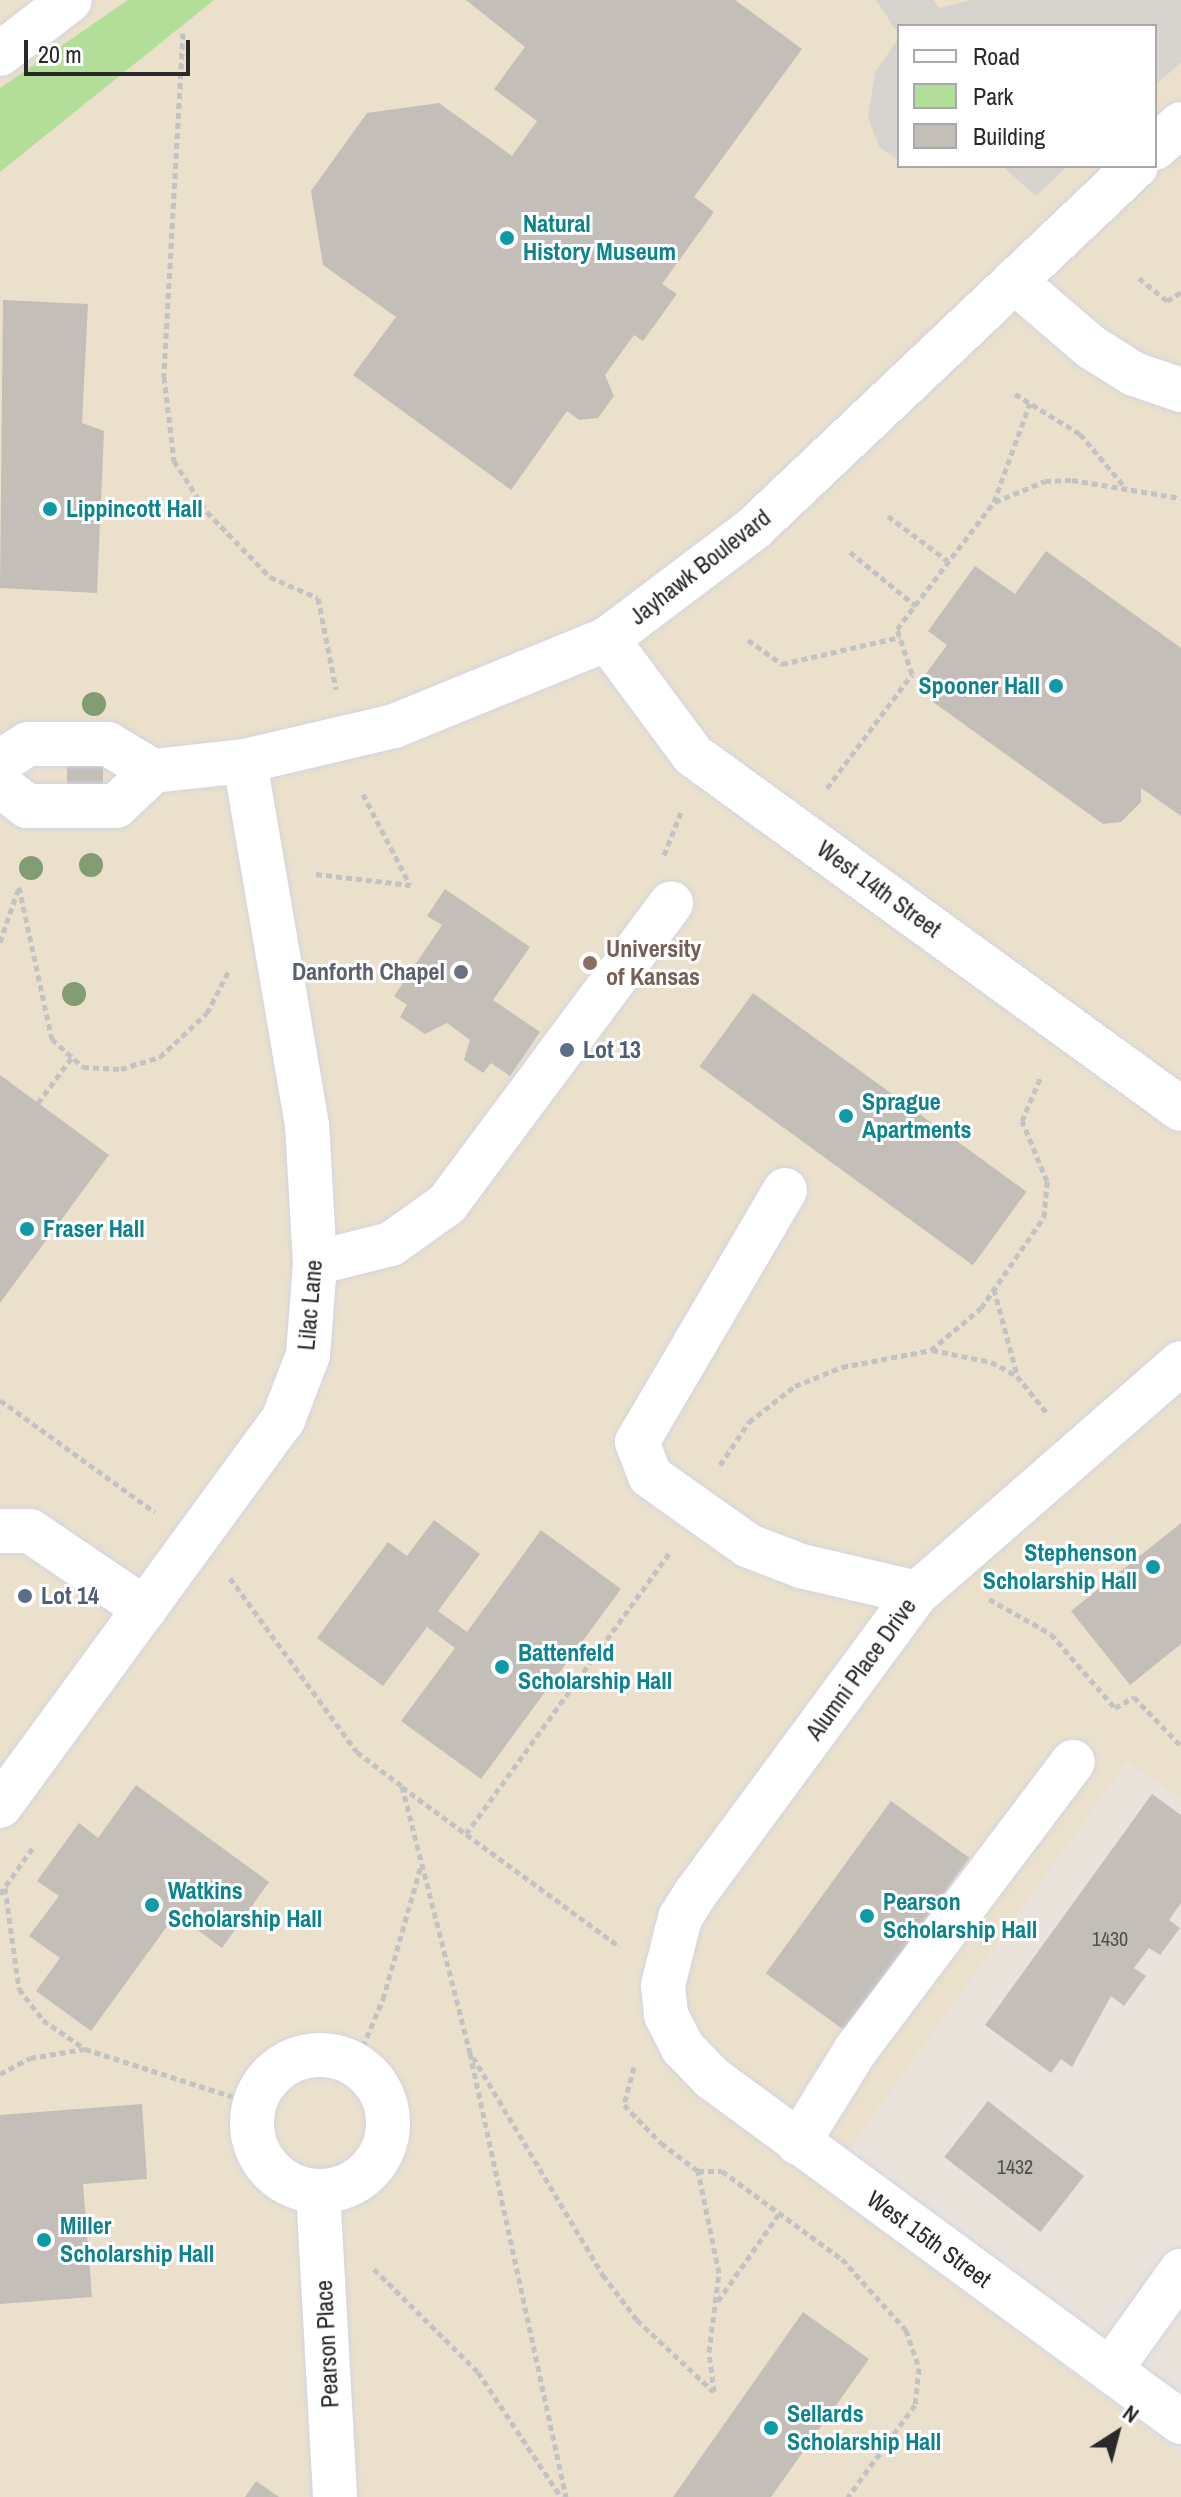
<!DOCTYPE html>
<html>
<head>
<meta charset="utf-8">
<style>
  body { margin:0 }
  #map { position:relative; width:1181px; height:2497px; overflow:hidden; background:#eae3db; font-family:"Archivo Narrow",sans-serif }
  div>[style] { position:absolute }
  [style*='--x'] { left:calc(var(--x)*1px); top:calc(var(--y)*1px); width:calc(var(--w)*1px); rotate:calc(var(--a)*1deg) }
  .education>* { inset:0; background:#ebe0cb }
  .green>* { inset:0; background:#b3de9a }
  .plaza>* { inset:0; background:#d7d3ce }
  .building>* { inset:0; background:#c3beb7; transform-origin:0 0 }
  .path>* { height:5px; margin-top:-2.5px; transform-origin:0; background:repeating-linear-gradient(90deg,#c3c3c3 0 6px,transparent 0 10px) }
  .roads { filter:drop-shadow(0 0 2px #d1d4e1) drop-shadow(0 0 2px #d1d4e1) }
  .minor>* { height:44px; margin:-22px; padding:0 22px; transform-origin:22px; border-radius:22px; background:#fff }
  .minor>.ring { margin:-22px; padding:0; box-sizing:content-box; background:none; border:44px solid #fff; border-radius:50% }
  .trees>* { width:24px; height:24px; margin:-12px; border-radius:50%; background:#829c73 }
  .dots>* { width:22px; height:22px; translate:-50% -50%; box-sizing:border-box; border:4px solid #fff; border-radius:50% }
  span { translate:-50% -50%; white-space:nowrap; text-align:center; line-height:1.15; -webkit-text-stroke:6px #fff; paint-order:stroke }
  .number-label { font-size:20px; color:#504e4c }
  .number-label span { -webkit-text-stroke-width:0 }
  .culture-label { font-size:24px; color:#0d838f; font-weight:700 }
  .left { translate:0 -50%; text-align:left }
  .right { translate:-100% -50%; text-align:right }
  .street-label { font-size:24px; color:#292929 }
  .education-label { font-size:24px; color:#785e54; font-weight:700 }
  .worship-label { font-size:24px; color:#5b616d; font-weight:700 }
  .service-label { font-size:24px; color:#4e5e75; font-weight:700 }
  .legend { position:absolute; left:897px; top:24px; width:260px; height:144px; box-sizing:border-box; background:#fff; border:2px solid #a9a9a9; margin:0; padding:10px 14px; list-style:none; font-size:24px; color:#292929 }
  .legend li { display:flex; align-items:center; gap:16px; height:40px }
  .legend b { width:40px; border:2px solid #a9a9a9 }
  .north { position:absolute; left:1077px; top:2393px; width:80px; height:80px; -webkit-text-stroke:6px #fff; paint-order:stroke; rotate:36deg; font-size:22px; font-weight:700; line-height:32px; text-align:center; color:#292929 }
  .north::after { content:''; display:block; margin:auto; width:28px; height:36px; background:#292929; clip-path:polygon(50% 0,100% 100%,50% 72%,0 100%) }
  .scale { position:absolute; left:24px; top:40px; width:166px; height:36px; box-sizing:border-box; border:4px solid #292929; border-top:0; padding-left:10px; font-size:24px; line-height:28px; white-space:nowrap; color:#292929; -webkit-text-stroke:6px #fff; paint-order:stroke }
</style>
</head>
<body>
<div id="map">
  <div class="education">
    <div style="clip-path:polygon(evenodd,0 0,1181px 0,1181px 1799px,1127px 1761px,822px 2187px,1181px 2454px,1181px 2497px,0 2497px,0 0,899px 26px,1155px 26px,1155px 166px,899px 166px,899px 26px)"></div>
  </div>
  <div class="green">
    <div style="clip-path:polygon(128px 0,214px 0,0 172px,0 88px)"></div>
  </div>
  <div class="plaza">
    <div style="clip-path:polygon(876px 0,933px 0,939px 8px,971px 0,1181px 0,1181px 62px,1155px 86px,1155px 26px,899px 26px,899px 35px)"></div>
    <div style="clip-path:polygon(899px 38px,899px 160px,879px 147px,868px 117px,875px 72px)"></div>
    <div style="clip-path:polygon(1002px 166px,1068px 166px,1036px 196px)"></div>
  </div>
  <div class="building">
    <div style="clip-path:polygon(466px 0,735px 0,802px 49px,694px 197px,714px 212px,662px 284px,677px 294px,643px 341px,634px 335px,605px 375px,614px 396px,598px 418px,579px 420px,567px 411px,511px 490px,353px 375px,396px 317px,323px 265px,311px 191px,367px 113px,439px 103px,512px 156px,537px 121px,494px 89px,525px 47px)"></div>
    <div style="clip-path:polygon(3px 300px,88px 304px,82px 423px,104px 431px,97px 593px,0 588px)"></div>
    <div style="clip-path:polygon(1046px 551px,1181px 648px,1181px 816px,1141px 788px,1141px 802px,1121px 822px,1103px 824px,933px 702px,940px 692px,922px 679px,947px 645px,928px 631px,975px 566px,1015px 594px)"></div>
    <div style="left:103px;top:762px;width:25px;height:36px;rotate:90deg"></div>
    <div style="clip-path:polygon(445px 889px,530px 947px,493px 1000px,540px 1032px,510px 1076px,491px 1063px,483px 1073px,464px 1060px,470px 1040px,447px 1023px,425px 1034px,400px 1017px,407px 1005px,394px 996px,442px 925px,427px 916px)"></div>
    <div style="left:753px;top:993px;width:338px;height:91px;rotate:36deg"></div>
    <div style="clip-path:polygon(0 1075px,109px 1155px,0 1303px)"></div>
    <div style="clip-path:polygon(434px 1520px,480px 1554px,438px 1611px,467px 1632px,541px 1530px,621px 1589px,481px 1779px,401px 1721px,455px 1648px,427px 1627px,383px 1686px,317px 1638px,388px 1542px,407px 1556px)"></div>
    <div style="clip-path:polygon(1181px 1523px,1181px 1644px,1130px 1685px,1071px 1611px)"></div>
    <div style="clip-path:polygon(136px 1785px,269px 1882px,222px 1948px,176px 1914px,91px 2031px,36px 1991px,60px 1958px,29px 1936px,59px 1896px,37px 1881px,79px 1823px,98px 1838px)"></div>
    <div style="clip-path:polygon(1152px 1794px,1181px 1815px,1181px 1903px,1169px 1920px,1180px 1928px,1160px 1955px,1149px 1948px,1134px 1968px,1146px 1976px,1124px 2006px,1111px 1996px,1072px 2067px,1061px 2059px,1051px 2073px,985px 2025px)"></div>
    <div style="left:891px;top:1801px;width:97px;height:213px;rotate:36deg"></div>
    <div style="left:988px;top:2101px;width:122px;height:71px;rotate:38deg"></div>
    <div style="clip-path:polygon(142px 2104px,147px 2179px,83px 2184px,92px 2297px,0 2304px,0 2115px)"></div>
    <div style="clip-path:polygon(803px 2312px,869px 2359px,771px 2497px,673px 2497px)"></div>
    <div style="clip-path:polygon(256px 2481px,279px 2497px,245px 2497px)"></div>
  </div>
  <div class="path">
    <div style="--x:183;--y:33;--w:345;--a:93.2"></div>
    <div style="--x:164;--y:377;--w:85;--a:83.2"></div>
    <div style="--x:174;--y:461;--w:61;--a:57.1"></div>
    <div style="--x:207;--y:512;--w:91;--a:45.9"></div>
    <div style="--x:270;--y:577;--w:52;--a:23.6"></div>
    <div style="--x:318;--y:598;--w:93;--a:78.8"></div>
    <div style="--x:1139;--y:278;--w:36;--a:39"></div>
    <div style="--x:1167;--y:301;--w:17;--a:-33"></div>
    <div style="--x:1015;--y:394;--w:76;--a:31.6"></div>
    <div style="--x:1080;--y:434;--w:71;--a:49.6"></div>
    <div style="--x:995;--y:502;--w:54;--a:-22.8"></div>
    <div style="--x:1045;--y:481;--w:27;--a:-2"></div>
    <div style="--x:1072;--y:480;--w:110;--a:9.4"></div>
    <div style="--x:888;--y:516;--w:75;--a:36.9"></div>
    <div style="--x:850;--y:552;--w:85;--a:39.3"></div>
    <div style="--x:748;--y:640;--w:42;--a:35.2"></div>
    <div style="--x:782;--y:664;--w:121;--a:-12.9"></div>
    <div style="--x:827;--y:788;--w:142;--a:-53.3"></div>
    <div style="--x:912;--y:674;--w:47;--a:-108.4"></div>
    <div style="--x:897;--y:629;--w:160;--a:-52.6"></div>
    <div style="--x:994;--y:502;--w:105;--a:-70"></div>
    <div style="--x:363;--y:794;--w:102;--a:62.7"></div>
    <div style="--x:664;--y:855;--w:46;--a:-68.4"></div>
    <div style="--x:316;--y:874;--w:95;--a:6.7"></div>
    <div style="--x:19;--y:887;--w:156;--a:77.8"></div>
    <div style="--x:52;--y:1039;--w:42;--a:42.1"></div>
    <div style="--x:83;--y:1067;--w:38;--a:3"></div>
    <div style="--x:121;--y:1069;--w:41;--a:-17.1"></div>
    <div style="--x:160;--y:1057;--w:64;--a:-43.1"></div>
    <div style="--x:207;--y:1013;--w:46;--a:-62.9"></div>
    <div style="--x:0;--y:942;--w:55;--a:-70.9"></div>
    <div style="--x:38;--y:1103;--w:57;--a:-53.5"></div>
    <div style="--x:994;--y:1289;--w:89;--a:75"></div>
    <div style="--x:932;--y:1350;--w:60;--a:11.5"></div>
    <div style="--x:991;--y:1362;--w:30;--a:28"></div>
    <div style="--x:1017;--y:1376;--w:48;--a:51"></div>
    <div style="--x:0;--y:1400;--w:191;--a:35.9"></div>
    <div style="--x:720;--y:1465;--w:52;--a:-56"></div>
    <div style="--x:749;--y:1422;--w:58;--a:-38"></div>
    <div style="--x:795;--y:1386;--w:51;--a:-22"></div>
    <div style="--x:842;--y:1367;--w:91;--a:-10.8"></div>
    <div style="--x:931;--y:1350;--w:65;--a:-40"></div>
    <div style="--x:981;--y:1308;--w:111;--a:-55.3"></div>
    <div style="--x:1044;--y:1217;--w:36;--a:-85"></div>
    <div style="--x:1047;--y:1181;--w:65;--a:-112.6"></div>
    <div style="--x:1022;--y:1121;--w:49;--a:-67.1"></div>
    <div style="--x:230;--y:1578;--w:215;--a:53.9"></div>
    <div style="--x:357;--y:1752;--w:56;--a:37.1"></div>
    <div style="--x:402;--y:1786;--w:276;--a:75.7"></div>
    <div style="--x:470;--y:2053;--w:454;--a:77.8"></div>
    <div style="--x:989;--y:1599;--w:71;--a:29.4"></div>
    <div style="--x:1051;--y:1634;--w:98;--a:49.1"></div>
    <div style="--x:1115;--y:1708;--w:22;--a:-30"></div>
    <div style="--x:1134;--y:1697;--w:68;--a:46.2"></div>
    <div style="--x:402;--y:1787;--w:270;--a:36.3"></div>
    <div style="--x:466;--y:1834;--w:349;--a:-54.1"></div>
    <div style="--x:5;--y:1888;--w:102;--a:82.1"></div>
    <div style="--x:19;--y:1989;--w:39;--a:52"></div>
    <div style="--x:43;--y:2020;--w:51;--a:34.6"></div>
    <div style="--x:85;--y:2049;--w:179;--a:17.9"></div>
    <div style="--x:0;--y:1894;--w:59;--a:-54.7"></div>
    <div style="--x:473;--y:2057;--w:254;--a:59.2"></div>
    <div style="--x:603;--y:2275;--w:56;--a:52.9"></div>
    <div style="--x:637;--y:2320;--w:105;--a:43.1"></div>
    <div style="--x:714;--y:2392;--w:40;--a:-97.1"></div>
    <div style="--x:709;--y:2352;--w:80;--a:-82.8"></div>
    <div style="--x:719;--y:2273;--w:104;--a:-101.6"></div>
    <div style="--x:355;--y:2065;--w:72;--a:-67"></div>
    <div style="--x:383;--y:1999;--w:138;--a:-74.1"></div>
    <div style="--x:634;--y:2067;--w:39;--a:105"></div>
    <div style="--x:624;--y:2105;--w:53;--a:45.8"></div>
    <div style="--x:661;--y:2143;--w:46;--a:37.1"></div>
    <div style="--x:698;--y:2171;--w:24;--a:0"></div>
    <div style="--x:722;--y:2171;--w:149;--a:36.3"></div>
    <div style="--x:842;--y:2259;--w:96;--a:48"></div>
    <div style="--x:906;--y:2330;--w:40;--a:71.1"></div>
    <div style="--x:919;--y:2368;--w:37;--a:96"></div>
    <div style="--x:915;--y:2405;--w:114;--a:126.1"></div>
    <div style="--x:0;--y:2074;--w:34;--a:-28"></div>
    <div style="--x:30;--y:2058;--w:55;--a:-9.5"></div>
    <div style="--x:374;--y:2269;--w:146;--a:44.7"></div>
    <div style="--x:478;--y:2372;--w:150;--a:56.4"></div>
    <div style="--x:718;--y:2301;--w:106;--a:-55"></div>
  </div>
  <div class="roads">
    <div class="minor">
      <div style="--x:0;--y:54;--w:88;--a:-37.6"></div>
      <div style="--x:1155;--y:148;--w:35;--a:-43"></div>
      <div style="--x:1014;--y:281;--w:101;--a:40.6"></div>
      <div style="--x:1091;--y:347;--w:51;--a:32.1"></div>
      <div style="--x:1134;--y:374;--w:50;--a:18.8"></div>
      <div style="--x:607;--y:639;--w:144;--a:53.4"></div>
      <div style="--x:693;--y:755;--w:603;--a:35.96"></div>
      <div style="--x:0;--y:762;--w:33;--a:-33"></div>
      <div style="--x:28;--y:744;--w:80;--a:0"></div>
      <div style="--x:108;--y:744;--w:52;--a:31"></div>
      <div style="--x:0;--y:785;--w:34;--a:38"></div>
      <div style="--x:27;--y:806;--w:89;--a:0"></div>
      <div style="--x:116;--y:806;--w:51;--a:-43.4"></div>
      <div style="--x:153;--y:771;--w:93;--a:-6.2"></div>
      <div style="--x:245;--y:761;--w:153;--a:-13.2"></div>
      <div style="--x:394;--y:726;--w:230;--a:-22.2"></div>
      <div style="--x:607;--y:639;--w:183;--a:-37"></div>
      <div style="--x:753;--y:529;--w:528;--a:-43.46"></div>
      <div style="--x:785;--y:1190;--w:292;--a:120.4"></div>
      <div style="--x:637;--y:1442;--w:36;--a:69"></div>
      <div style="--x:650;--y:1476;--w:121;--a:35.3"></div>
      <div style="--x:749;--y:1546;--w:56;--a:21"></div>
      <div style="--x:801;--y:1566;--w:119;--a:13.1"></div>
      <div style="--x:315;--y:1263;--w:78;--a:-14"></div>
      <div style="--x:391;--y:1244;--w:69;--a:-35.5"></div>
      <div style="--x:447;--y:1204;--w:375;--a:-53.3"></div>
      <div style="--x:1181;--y:1363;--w:350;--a:138.9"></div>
      <div style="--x:917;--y:1593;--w:374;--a:126.4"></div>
      <div style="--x:695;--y:1894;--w:28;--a:122"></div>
      <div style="--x:680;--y:1918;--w:69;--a:104.2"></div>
      <div style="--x:663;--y:1985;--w:30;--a:84"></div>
      <div style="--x:666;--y:2015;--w:37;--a:63"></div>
      <div style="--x:683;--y:2048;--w:42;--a:46"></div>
      <div style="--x:712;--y:2078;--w:582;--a:36.26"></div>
      <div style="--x:0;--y:1531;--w:30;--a:0"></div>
      <div style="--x:30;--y:1531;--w:139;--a:34.1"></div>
      <div style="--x:0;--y:1806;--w:479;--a:-53.8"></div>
      <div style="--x:283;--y:1420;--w:70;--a:-69"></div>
      <div style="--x:308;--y:1355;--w:92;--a:-85.6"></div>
      <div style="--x:315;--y:1263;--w:138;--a:-93.3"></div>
      <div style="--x:307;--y:1125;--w:369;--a:-99.7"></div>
      <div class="ring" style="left:252px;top:2055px;width:92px;height:92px"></div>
      <div style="--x:798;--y:2143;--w:108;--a:-58.2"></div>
      <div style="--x:855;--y:2051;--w:362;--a:-53"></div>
      <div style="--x:318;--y:2191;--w:306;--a:86.8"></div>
      <div style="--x:1110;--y:2370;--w:122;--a:-54.4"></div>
    </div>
  </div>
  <div class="trees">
    <div style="left:94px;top:704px"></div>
    <div style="left:91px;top:865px"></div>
    <div style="left:31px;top:868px"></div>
    <div style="left:74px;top:994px"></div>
  </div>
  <div class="dots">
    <div style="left:507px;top:238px;background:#0f9aa8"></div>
    <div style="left:50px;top:509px;background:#0f9aa8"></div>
    <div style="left:1056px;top:686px;background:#0f9aa8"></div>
    <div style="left:590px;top:963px;background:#8d6e63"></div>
    <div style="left:461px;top:972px;background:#6b7280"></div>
    <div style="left:567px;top:1050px;background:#5c6f8a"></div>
    <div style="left:846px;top:1116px;background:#0f9aa8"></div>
    <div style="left:27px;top:1229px;background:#0f9aa8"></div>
    <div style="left:1153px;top:1567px;background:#0f9aa8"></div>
    <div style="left:25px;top:1596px;background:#5c6f8a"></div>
    <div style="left:502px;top:1667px;background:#0f9aa8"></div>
    <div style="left:152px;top:1905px;background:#0f9aa8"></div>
    <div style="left:867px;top:1916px;background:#0f9aa8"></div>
    <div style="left:44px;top:2240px;background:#0f9aa8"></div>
    <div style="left:771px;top:2428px;background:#0f9aa8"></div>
  </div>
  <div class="number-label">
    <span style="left:1110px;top:1938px">1430</span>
    <span style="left:1015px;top:2166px">1432</span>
  </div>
  <div class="culture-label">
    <span class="left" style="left:523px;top:238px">Natural<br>History Museum</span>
    <span class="left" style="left:66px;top:509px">Lippincott Hall</span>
    <span class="right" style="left:1040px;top:686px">Spooner Hall</span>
    <span class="left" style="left:862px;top:1116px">Sprague<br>Apartments</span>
    <span class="left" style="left:43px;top:1229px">Fraser Hall</span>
    <span class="right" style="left:1137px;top:1567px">Stephenson<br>Scholarship Hall</span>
    <span class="left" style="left:518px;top:1667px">Battenfeld<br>Scholarship Hall</span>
    <span class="left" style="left:168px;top:1905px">Watkins<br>Scholarship Hall</span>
    <span class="left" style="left:883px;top:1916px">Pearson<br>Scholarship Hall</span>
    <span class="left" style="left:60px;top:2240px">Miller<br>Scholarship Hall</span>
    <span class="left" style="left:787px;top:2428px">Sellards<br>Scholarship Hall</span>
  </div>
  <div class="street-label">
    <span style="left:700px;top:567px;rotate:-38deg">Jayhawk Boulevard</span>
    <span style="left:879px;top:889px;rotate:36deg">West 14th Street</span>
    <span style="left:310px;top:1305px;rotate:-85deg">Lilac Lane</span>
    <span style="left:861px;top:1669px;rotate:-54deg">Alumni Place Drive</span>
    <span style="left:929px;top:2239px;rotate:36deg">West 15th Street</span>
    <span style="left:327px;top:2344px;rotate:-93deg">Pearson Place</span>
  </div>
  <div class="education-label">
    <span class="left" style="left:606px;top:963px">University<br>of Kansas</span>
  </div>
  <div class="worship-label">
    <span class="right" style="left:445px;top:972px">Danforth Chapel</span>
  </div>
  <div class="service-label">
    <span class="left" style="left:583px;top:1050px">Lot 13</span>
    <span class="left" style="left:41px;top:1596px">Lot 14</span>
  </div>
  <ul class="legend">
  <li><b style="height:10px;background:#fff"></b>Road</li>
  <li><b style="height:22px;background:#b3de9a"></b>Park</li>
  <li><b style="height:22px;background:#c3beb7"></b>Building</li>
  </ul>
  <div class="north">N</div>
  <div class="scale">20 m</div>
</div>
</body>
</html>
